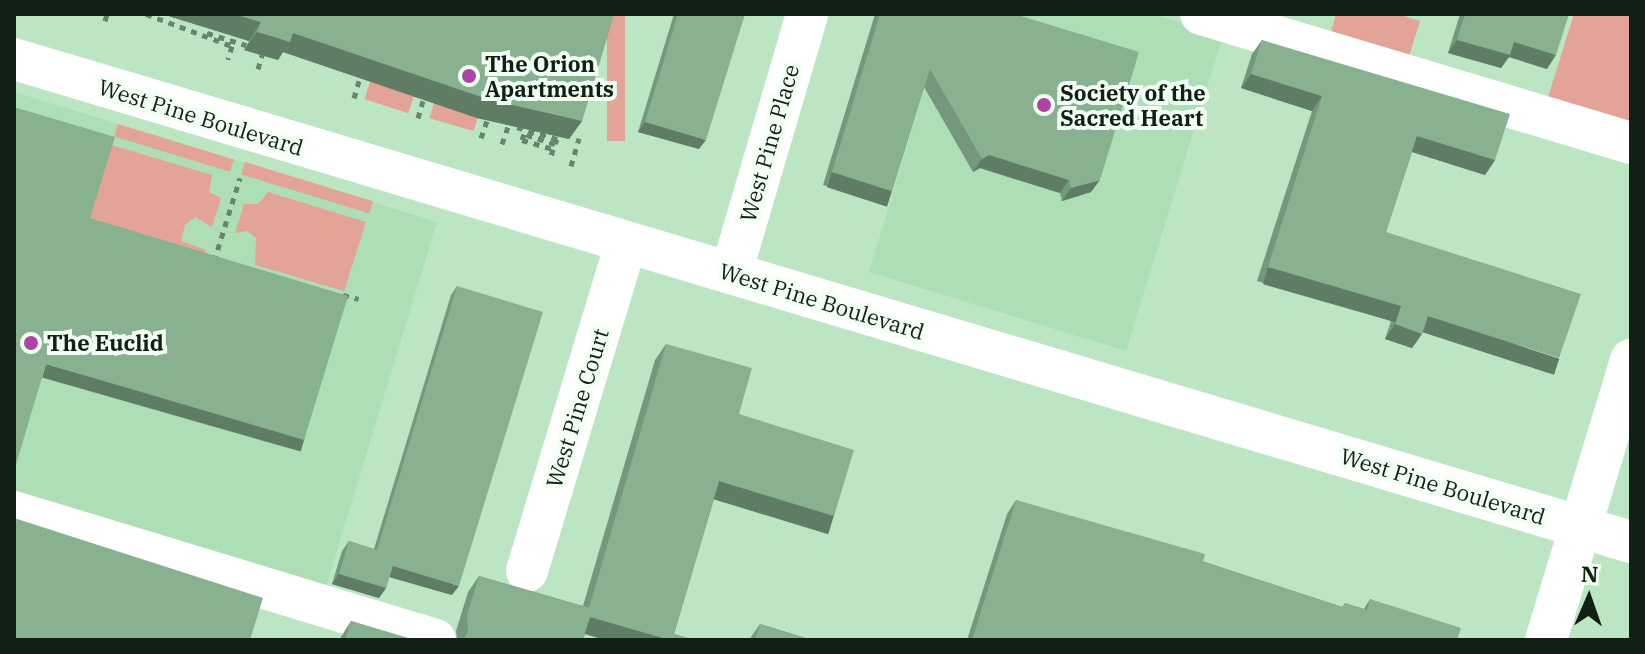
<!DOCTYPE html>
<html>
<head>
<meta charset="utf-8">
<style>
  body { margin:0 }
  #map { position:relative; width:1645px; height:654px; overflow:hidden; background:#bce6c3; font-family:"IBM Plex Serif",serif }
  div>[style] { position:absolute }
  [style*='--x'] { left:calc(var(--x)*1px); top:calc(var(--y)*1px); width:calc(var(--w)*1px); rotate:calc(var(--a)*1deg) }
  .built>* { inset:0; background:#addeb6 }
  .green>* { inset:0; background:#e4a397; transform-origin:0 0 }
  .path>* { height:5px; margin-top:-2.5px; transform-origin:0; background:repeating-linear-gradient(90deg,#67846d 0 6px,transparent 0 12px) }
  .minor>* { height:42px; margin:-21px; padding:0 21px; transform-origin:21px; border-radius:21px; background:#fff }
  .wall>* { inset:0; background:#75987c }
  .shaded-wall>* { inset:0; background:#5f7c65; transform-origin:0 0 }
  .building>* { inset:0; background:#88b190 }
  .dots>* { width:22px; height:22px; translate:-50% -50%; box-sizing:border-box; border:4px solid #f2fff4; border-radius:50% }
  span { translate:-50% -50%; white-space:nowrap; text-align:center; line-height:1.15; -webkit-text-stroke:8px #f2fff4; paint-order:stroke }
  .poi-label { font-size:22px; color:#102014; font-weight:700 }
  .left { translate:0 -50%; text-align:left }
  .street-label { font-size:22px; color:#102014 }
  .frame { position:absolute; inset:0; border:16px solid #102014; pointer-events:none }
  .north { position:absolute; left:1549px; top:558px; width:80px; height:80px; -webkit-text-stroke:6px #f2fff4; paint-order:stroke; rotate:2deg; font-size:22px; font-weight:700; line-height:32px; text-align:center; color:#102014 }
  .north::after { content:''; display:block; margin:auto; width:28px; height:36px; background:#102014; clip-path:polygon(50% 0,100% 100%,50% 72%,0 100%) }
</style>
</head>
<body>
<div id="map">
  <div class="built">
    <div style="clip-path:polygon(947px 14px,1153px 14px,1223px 35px,1126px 351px,869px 272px)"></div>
    <div style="clip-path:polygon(14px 92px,437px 222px,324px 593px,14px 495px)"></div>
  </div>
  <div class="green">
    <div style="left:607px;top:14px;width:18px;height:127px"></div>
    <div style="clip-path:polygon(1336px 14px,1397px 14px,1420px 21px,1409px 56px,1331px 32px)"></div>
    <div style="clip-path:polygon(1574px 14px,1631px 14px,1631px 123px,1548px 97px)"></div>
    <div style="left:371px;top:79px;width:46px;height:21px;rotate:18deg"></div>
    <div style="left:435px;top:99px;width:46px;height:20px;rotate:16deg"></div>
    <div style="left:118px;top:124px;width:121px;height:13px;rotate:17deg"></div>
    <div style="clip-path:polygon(108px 144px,212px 175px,209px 192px,221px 198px,212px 227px,195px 217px,185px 225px,181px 241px,206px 250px,204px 258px,81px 230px)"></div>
    <div style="left:245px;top:162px;width:134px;height:13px;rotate:17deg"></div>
    <div style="clip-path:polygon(268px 192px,366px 222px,344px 291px,255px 265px,256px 238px,247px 231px,235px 233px,244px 204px,258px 204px)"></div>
  </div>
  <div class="path">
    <div style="--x:146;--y:14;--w:92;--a:20.4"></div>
    <div style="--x:232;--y:46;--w:14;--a:107"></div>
    <div style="--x:105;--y:21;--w:7;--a:-74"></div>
    <div style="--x:207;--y:33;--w:41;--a:17.1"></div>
    <div style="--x:258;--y:69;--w:15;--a:-74"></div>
    <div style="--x:354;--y:98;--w:18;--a:-74"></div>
    <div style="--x:418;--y:118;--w:18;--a:-74"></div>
    <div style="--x:517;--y:127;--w:42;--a:16.7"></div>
    <div style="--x:557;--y:139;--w:5;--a:112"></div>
    <div style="--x:555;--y:144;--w:33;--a:-162"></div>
    <div style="--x:524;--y:134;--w:6;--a:108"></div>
    <div style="--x:522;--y:140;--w:32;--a:16"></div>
    <div style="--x:553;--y:149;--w:11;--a:105"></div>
    <div style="--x:481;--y:138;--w:18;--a:-71"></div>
    <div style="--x:502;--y:144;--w:18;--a:-71"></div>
    <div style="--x:571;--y:166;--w:29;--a:-74"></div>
    <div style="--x:214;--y:261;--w:87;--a:-72.6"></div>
    <div style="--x:343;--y:295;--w:16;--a:14"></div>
  </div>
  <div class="minor">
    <div style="--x:1201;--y:14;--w:449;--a:16.7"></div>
    <div style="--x:14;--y:59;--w:1688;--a:16.63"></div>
    <div style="--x:731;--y:273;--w:270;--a:-73.6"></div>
    <div style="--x:14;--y:512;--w:440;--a:16.9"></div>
    <div style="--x:527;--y:571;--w:342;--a:-73.2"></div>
    <div style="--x:1546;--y:640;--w:293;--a:-73.1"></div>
  </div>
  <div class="wall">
    <div style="clip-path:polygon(162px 14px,614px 14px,582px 121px,569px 139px,477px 118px,283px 52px,278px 60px,244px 50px,249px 41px)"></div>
    <div style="clip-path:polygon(674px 14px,745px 14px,699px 149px,638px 132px)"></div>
    <div style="clip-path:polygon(875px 14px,1014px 14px,1091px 192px,1062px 201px,1060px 193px,980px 168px,973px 172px,924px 87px,892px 191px,883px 204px,823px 185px)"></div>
    <div style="clip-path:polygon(1460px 14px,1569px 14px,1547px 69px,1509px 57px,1501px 68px,1448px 53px)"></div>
    <div style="clip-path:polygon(1262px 40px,1495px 160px,1485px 175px,1412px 152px,1386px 232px,1549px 373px,1423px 332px,1412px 348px,1385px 339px,1391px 321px,1257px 281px,1312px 111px,1241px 88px,1252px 54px)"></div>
    <div style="clip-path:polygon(457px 286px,452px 595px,389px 577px,386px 588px,379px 598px,332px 584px,342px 551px,349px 541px,374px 549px,451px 295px)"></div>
    <div style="clip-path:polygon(666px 344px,739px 414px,834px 516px,823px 532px,714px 499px,674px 634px,695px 640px,605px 640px,585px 634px,583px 640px,457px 640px,456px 631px,468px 592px,479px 576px,583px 606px,655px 360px)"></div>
    <div style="clip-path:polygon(1016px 500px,1342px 607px,1345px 603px,1364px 609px,1370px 599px,1457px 640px,967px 640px,1007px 514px)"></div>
    <div style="clip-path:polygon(351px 621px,414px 640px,339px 640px)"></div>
    <div style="clip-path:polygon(760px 624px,812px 640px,749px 640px)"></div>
  </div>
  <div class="shaded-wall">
    <div style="clip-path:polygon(162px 14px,234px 14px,261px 22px,249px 41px)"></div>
    <div style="clip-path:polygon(257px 32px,293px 33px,582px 121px,569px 139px,477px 118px,283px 52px,278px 60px,244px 50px)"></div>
    <div style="clip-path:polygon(1457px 40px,1514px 42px,1556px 55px,1547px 69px,1509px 57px,1501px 68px,1448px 53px)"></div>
    <div style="clip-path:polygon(1251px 74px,1322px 96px,1312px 111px,1241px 88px)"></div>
    <div style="clip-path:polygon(645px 122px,706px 140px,699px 149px,638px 132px)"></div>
    <div style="clip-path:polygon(1417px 136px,1495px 160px,1485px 175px,1406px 150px)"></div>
    <div style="clip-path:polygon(989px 155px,1069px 180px,1060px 193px,980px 168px,973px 172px,982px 159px)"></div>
    <div style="left:832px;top:172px;width:63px;height:16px;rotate:18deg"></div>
    <div style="clip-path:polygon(1100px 180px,1091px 192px,1062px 201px,1071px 188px)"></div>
    <div style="left:1268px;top:267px;width:139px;height:18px;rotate:16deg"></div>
    <div style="left:1428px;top:316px;width:138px;height:17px;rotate:18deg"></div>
    <div style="clip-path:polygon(1395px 324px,1422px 334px,1412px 348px,1385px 339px)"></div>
    <div style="left:46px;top:364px;width:269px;height:14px;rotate:16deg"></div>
    <div style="left:719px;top:481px;width:120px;height:19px;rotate:17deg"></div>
    <div style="clip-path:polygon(393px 566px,459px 586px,452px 595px,386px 576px)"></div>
    <div style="clip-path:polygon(339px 574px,386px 588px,379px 598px,332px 584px)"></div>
    <div style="clip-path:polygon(590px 617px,663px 638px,661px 640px,605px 640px,579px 632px)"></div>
  </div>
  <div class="building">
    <div style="clip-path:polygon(234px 14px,614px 14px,582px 121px,490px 100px,293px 33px,290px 42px,274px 37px,257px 32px,261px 22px)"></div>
    <div style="clip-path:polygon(678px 14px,745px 14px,706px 140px,645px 122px)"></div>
    <div style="clip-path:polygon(880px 14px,1014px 14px,1139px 52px,1100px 180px,1071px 188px,1069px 180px,989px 155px,982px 159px,930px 69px,892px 191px,832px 172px)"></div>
    <div style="clip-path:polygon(1465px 14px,1569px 14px,1556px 55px,1514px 42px,1510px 55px,1457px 40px)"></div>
    <div style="clip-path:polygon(1262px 40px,1510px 114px,1495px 160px,1417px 136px,1386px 232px,1581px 294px,1559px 358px,1428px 316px,1422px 334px,1395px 324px,1401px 306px,1268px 267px,1322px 96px,1251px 74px)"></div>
    <div style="clip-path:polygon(14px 107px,115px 137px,90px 218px,348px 296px,304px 440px,46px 364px,14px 471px)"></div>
    <div style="clip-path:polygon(457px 286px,543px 312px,459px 586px,393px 566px,386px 588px,339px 574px,349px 541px,377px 550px)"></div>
    <div style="clip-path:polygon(666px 344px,752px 368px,739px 414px,854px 450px,834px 516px,719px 481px,674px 634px,695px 640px,662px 640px,663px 638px,590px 617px,583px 640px,463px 640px,468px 632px,467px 615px,479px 576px,589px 608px)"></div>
    <div style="clip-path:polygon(1016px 500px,1205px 554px,1203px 562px,1343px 607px,1345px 603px,1367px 610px,1370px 599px,1461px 628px,1457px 640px,972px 640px)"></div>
    <div style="clip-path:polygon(14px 518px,263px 598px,250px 640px,14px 640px)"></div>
    <div style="clip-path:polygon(351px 621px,414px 640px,345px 640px)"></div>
    <div style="clip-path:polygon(760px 624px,812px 640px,755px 640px)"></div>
  </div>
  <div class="dots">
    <div style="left:469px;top:76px;background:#ad44a6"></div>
    <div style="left:1044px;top:105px;background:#ad44a6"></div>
    <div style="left:31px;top:343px;background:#ad44a6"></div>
  </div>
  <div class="poi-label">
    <span class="left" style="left:485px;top:76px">The Orion<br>Apartments</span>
    <span class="left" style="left:1060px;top:105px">Society of the<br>Sacred Heart</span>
    <span class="left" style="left:47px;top:343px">The Euclid</span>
  </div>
  <div class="street-label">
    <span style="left:201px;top:117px;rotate:17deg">West Pine Boulevard</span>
    <span style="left:769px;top:143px;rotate:-74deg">West Pine Place</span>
    <span style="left:822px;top:301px;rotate:17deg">West Pine Boulevard</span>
    <span style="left:577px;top:408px;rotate:-73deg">West Pine Court</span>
    <span style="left:1443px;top:486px;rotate:17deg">West Pine Boulevard</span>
  </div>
  <div class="frame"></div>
  <div class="north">N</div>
</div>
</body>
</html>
